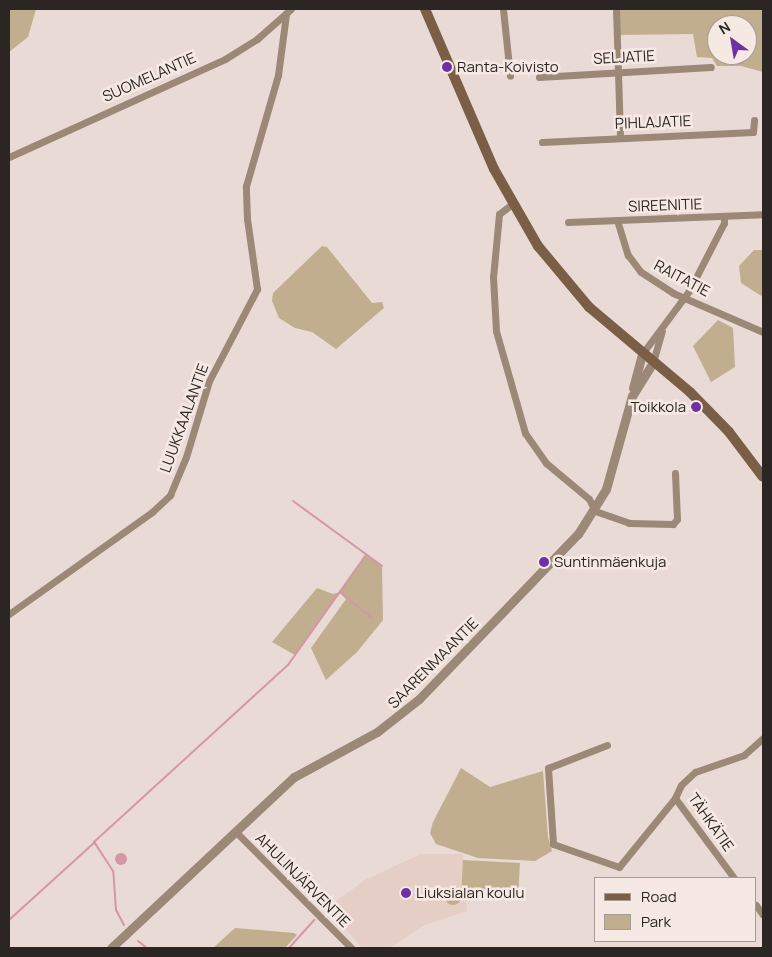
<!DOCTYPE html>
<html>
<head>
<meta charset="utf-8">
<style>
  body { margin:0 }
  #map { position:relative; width:772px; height:957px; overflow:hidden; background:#e9dad5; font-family:Manrope,sans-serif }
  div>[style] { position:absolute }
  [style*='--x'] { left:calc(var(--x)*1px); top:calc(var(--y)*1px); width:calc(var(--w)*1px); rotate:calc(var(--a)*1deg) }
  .built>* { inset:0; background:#e4cec5 }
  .green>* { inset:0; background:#c0ae8e; transform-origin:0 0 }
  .round { border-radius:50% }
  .water>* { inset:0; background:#d597a5 }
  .stream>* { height:2px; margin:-1px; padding:0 1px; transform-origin:1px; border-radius:1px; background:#d597a5 }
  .minor>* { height:7px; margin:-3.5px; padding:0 3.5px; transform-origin:3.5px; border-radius:3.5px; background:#9b8877 }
  .tertiary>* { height:9px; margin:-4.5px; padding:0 4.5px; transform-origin:4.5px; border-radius:4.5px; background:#9b8877 }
  .secondary>* { height:10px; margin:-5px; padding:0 5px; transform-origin:5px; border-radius:5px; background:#7a5f46 }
  .dots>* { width:14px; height:14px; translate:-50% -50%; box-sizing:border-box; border:2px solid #f6e8e2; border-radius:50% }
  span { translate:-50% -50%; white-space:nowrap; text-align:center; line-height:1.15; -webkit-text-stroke:5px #f6e8e2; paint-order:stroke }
  .street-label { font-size:15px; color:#2b2623 }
  .poi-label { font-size:15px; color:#2b2623 }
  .left { translate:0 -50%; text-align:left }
  .right { translate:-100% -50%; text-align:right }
  .frame { position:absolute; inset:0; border:10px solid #2b2623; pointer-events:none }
  .legend { position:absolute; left:594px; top:877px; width:162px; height:65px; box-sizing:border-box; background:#f6e8e2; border:1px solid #a59a96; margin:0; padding:6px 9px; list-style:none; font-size:15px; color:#2b2623 }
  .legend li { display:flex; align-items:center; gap:10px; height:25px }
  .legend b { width:25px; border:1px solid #a59a96 }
  .north { position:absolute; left:707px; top:15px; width:50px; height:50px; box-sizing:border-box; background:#f6e8e2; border:1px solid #a59a96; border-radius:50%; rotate:328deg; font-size:14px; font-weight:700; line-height:20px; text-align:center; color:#2b2623 }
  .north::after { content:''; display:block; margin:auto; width:18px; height:22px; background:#6f2fa5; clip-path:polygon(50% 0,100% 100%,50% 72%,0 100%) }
</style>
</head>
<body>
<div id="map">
  <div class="built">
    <div style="clip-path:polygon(421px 854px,463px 854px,467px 911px,425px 925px,389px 948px,362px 948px,328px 907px,365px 880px)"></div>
  </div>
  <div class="green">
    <div style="clip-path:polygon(9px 9px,36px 9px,28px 37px,9px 52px)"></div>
    <div style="clip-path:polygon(evenodd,616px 9px,763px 9px,763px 72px,741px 66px,717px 66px,712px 58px,697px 57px,693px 34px,616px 35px,616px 9px,717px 25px,747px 25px,747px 55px,717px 55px,717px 25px)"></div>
    <div style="clip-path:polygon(322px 246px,327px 247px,372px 303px,382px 302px,384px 308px,336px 349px,312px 332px,295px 328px,279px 318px,272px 301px,273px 293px)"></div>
    <div style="clip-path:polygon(754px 250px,763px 250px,763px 297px,741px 283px,739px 266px)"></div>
    <div style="clip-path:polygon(718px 320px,733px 328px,735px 367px,711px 382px,693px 346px)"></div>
    <div style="clip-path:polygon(366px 555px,382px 566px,383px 620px,357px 652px,326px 680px,311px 648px,346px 599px,340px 593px,295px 655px,272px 642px,317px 588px,333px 594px,340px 592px)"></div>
    <div style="clip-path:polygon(461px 768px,490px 787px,543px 771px,548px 837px,552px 851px,535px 861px,478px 858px,436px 844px,430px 833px,433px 822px)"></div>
    <div style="left:463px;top:860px;width:57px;height:28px;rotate:3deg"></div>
    <div class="round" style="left:445px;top:889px;width:16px;height:16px"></div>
    <div style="clip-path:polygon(235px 928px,294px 933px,297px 935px,285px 948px,213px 948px)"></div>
  </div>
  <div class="water">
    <div class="round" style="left:115px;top:853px;width:12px;height:12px"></div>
  </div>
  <div class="stream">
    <div style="--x:293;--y:501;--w:110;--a:36.1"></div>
    <div style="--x:340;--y:592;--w:41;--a:39.1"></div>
    <div style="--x:9;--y:920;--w:115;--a:-42.2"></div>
    <div style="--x:124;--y:925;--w:17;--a:-118"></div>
    <div style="--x:116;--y:910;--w:39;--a:-94"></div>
    <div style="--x:113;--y:871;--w:35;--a:-123"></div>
    <div style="--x:94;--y:842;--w:263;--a:-42.4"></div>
    <div style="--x:288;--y:665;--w:135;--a:-54.7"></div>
    <div style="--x:138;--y:941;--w:11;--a:38"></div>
    <div style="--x:289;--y:948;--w:38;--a:-48"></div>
  </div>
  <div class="minor">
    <div style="--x:503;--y:9;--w:67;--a:84"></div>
    <div style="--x:616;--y:9;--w:129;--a:88.2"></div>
    <div style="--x:539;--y:77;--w:172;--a:-3.3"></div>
    <div style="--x:542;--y:142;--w:211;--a:-2.7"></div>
    <div style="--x:753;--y:132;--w:12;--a:-85"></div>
    <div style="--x:9;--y:157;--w:237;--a:-24.4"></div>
    <div style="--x:225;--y:59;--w:38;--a:-32"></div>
    <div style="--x:257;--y:39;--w:45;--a:-41.4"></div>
    <div style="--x:512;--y:204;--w:16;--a:142"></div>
    <div style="--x:499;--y:214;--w:63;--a:95.4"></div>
    <div style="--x:493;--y:277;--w:54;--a:86.8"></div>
    <div style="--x:496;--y:331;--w:106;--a:74.1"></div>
    <div style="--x:525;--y:433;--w:37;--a:55"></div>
    <div style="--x:546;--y:463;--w:56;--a:39.9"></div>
    <div style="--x:589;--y:499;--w:13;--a:63"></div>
    <div style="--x:595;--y:511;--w:36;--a:19"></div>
    <div style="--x:629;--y:523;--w:44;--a:1.3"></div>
    <div style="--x:673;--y:524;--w:6;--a:-51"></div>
    <div style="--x:677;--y:519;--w:46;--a:-92.5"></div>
    <div style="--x:617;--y:220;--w:37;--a:73"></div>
    <div style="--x:628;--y:255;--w:21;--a:53"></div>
    <div style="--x:641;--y:272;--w:38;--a:33"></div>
    <div style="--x:673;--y:293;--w:98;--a:23.4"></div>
    <div style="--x:568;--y:222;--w:195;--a:-2.3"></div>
    <div style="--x:642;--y:354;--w:79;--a:-53.3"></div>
    <div style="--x:689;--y:291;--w:76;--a:-62.8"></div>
    <div style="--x:724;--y:223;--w:6;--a:-90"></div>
    <div style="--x:653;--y:362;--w:32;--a:-74"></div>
    <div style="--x:9;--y:614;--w:176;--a:-35.5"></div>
    <div style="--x:152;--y:512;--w:25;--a:-43"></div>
    <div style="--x:170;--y:495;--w:41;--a:-67.2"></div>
    <div style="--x:186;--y:457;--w:79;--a:-73.2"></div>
    <div style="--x:209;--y:381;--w:104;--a:-62.4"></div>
    <div style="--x:257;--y:289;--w:71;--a:-98.1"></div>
    <div style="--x:247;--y:219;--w:33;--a:-92"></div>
    <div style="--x:246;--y:186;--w:116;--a:-73.9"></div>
    <div style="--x:278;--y:75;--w:62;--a:-82.5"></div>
    <div style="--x:607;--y:745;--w:63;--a:158.7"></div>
    <div style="--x:548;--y:768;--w:76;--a:86.2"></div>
    <div style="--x:553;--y:844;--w:70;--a:19.2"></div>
    <div style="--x:619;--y:867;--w:89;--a:-50.9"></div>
    <div style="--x:235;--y:831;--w:165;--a:45.2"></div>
    <div style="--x:734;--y:878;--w:99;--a:-126.4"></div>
    <div style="--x:675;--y:798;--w:14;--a:-65"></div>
    <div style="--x:681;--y:785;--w:19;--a:-43"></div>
    <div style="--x:695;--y:772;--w:52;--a:-19.1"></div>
    <div style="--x:744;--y:755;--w:25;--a:-42"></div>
    <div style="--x:756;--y:905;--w:12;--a:55"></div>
  </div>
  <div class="tertiary">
    <div style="--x:633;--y:388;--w:35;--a:-75"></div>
    <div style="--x:111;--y:948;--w:250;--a:-43.1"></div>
    <div style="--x:294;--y:777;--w:94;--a:-28.5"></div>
    <div style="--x:377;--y:732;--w:53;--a:-38.2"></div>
    <div style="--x:419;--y:699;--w:229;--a:-46.1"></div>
    <div style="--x:578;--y:534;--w:53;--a:-58.1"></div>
    <div style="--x:606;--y:489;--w:97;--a:-74.4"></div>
    <div style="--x:632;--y:396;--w:40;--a:-58"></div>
  </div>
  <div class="secondary">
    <div style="--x:425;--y:9;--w:174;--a:66.7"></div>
    <div style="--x:494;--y:169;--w:89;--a:60.3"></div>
    <div style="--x:538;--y:246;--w:80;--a:50.1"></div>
    <div style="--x:589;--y:307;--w:132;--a:40.1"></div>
    <div style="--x:690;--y:392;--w:56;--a:45.7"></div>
    <div style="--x:729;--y:432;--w:56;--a:52.9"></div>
  </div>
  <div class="dots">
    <div style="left:447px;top:67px;background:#6f2fa5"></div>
    <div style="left:696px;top:407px;background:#6f2fa5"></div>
    <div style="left:544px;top:562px;background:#6f2fa5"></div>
    <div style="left:406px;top:893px;background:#6f2fa5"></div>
  </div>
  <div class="street-label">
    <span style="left:624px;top:57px;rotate:-3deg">SELJATIE</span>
    <span style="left:149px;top:77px;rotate:-24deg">SUOMELANTIE</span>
    <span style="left:653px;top:122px;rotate:-2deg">PIHLAJATIE</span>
    <span style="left:665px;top:205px;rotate:-2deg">SIREENITIE</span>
    <span style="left:682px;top:278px;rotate:28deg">RAITATIE</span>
    <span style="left:184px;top:418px;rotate:-70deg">LUUKKAALANTIE</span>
    <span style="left:433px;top:663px;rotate:-45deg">SAARENMAANTIE</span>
    <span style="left:711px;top:822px;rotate:55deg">TÄHKÄTIE</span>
    <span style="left:303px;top:880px;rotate:45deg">AHULINJÄRVENTIE</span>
  </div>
  <div class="poi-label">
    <span class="left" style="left:457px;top:67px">Ranta-Koivisto</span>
    <span class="right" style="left:686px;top:407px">Toikkola</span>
    <span class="left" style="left:554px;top:562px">Suntinmäenkuja</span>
    <span class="left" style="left:416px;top:893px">Liuksialan koulu</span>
  </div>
  <div class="frame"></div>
  <ul class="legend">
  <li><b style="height:6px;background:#7a5f46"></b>Road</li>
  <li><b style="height:14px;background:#c0ae8e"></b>Park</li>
  </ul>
  <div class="north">N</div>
</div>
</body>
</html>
